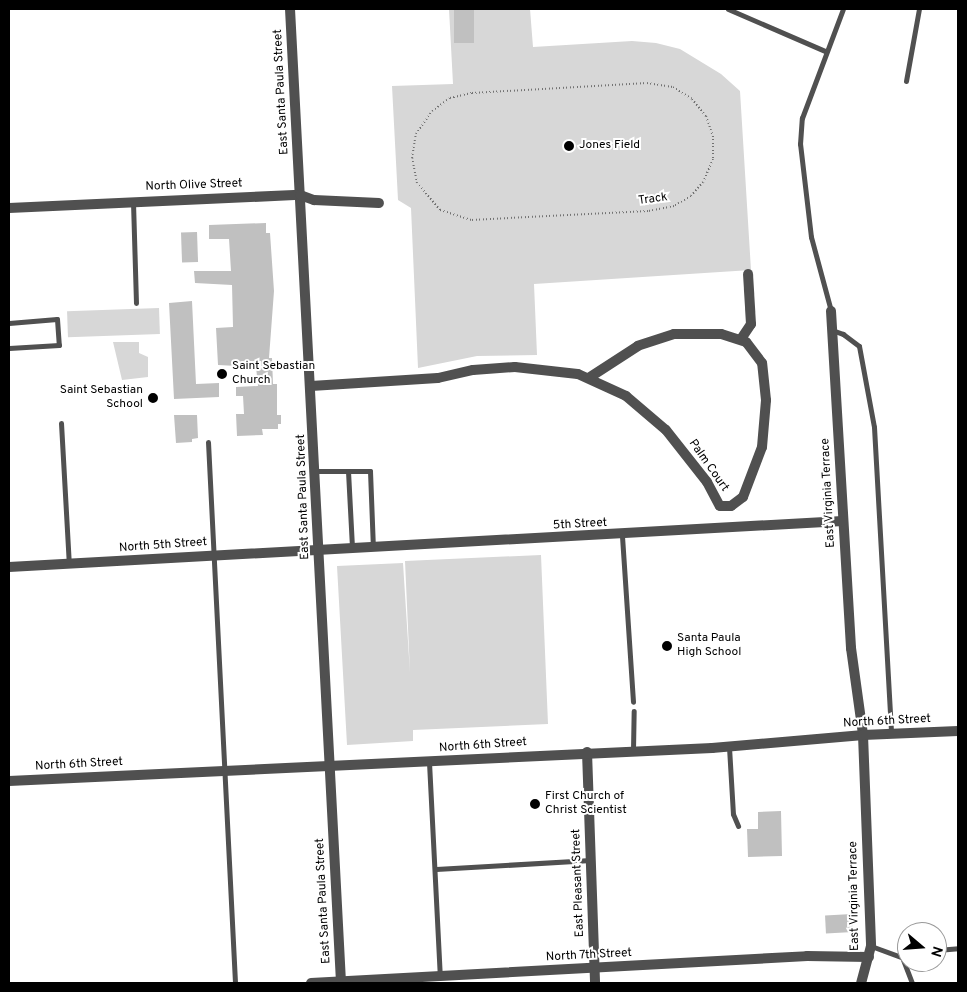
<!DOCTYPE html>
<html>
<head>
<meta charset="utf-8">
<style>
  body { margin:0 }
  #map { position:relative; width:967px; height:992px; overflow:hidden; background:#fff; font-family:Overpass,sans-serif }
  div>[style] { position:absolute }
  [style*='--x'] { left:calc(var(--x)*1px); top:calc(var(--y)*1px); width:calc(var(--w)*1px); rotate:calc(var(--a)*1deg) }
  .green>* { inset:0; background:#d7d7d7; transform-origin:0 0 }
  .building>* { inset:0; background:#c0c0c0; transform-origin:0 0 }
  .path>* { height:2px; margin-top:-1px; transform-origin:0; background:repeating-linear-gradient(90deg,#727272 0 1px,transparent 0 3.5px) }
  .service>* { height:5px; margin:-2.5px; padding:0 2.5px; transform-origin:2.5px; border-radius:2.5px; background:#505050 }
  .minor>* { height:10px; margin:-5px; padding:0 5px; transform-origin:5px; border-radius:5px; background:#505050 }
  .dots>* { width:14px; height:14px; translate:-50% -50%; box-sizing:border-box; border:2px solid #fff; border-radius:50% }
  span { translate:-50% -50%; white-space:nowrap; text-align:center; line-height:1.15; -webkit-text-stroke:4px #fff; paint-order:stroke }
  .street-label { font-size:12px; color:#000 }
  .poi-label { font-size:12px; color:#000 }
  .left { translate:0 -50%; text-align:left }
  .right { translate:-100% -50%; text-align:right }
  .frame { position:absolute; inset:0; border:10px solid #000; pointer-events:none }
  .north { position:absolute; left:897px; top:922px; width:50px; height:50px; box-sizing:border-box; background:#fff; border:1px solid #999; border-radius:50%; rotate:108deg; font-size:14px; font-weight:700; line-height:20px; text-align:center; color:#000 }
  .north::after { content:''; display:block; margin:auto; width:18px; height:22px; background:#000; clip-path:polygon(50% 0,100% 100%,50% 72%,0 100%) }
</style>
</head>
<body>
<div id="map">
  <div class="green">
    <div style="clip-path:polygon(449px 9px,530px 9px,533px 47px,632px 41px,656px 43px,680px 49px,721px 74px,740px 91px,751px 270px,534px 284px,537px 355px,477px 356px,418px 368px,411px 208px,398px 200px,392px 86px,453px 84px)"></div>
    <div style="left:159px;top:308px;width:26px;height:92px;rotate:88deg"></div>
    <div style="clip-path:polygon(113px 342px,139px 342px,139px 353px,148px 357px,148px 377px,122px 380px)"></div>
    <div style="clip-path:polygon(541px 555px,548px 724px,413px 730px,413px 741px,347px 745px,337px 566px,403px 563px,410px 673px,405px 561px)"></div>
  </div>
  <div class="building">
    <div style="left:454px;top:9px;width:20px;height:34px"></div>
    <div style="clip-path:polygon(266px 223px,266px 233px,270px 233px,274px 291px,269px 358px,272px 358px,273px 384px,277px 384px,277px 415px,281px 415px,281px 424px,278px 424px,278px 429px,262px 429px,263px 435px,237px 436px,236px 414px,244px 414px,243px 396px,236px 396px,236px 387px,258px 386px,256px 367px,218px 365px,216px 328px,233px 327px,232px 285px,195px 283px,194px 271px,231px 271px,229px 239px,209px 239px,209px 225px)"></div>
    <div style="left:197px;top:232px;width:30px;height:16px;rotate:88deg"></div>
    <div style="clip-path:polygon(192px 301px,196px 384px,219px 383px,219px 397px,174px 399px,169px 303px)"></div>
    <div style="clip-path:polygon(174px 415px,197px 415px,198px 438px,192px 439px,192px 442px,176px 443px)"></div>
    <div style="clip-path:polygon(781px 811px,782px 856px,748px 857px,747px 829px,758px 829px,758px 812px)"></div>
    <div style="left:852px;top:914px;width:18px;height:27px;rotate:87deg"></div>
  </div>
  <div class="path">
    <div style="--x:647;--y:83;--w:26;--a:9"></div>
    <div style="--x:673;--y:87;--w:22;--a:32"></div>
    <div style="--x:692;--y:99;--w:22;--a:51"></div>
    <div style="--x:706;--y:116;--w:21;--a:71"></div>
    <div style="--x:713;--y:136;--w:23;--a:90"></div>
    <div style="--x:713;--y:159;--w:25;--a:113"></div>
    <div style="--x:703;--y:182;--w:18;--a:131"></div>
    <div style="--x:691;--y:196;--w:20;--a:150"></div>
    <div style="--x:674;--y:206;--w:26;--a:169"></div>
    <div style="--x:648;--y:211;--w:177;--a:177.1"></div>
    <div style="--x:471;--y:220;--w:33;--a:-162"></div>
    <div style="--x:440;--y:210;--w:35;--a:-130"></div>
    <div style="--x:417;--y:183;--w:25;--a:-101"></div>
    <div style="--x:412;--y:158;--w:24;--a:-81"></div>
    <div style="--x:416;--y:134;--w:28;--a:-55"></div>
    <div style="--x:432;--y:111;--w:22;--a:-36"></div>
    <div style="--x:450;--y:98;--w:23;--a:-13"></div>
    <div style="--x:472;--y:93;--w:175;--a:-3.3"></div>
  </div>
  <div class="service">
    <div style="--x:728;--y:9;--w:106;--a:23.4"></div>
    <div style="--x:906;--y:81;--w:73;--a:-79.8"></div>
    <div style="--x:133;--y:202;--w:101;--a:88.3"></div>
    <div style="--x:831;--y:311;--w:77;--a:-105.1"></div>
    <div style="--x:811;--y:237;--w:94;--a:-96.7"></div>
    <div style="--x:800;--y:144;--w:26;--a:-86"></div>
    <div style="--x:802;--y:118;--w:116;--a:-69.4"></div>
    <div style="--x:9;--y:323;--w:48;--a:-4.8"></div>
    <div style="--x:57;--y:319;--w:26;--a:86"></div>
    <div style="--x:59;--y:345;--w:50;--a:176.6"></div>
    <div style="--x:832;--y:330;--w:12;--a:20"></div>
    <div style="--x:843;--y:334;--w:20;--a:37"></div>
    <div style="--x:859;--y:346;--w:82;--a:79.5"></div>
    <div style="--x:874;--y:427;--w:307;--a:86.8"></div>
    <div style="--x:61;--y:423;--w:142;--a:86.8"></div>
    <div style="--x:208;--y:442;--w:542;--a:87.14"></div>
    <div style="--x:316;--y:471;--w:54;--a:0"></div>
    <div style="--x:370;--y:471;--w:77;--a:87.8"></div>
    <div style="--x:348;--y:471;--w:77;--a:87"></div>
    <div style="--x:622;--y:536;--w:166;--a:86.2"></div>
    <div style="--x:729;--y:747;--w:67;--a:86.6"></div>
    <div style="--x:733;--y:814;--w:13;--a:67"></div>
    <div style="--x:633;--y:750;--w:39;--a:-89"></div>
    <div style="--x:429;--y:762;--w:214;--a:87.1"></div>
    <div style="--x:436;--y:869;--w:155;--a:-3.3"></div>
    <div style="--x:871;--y:946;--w:33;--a:20"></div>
    <div style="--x:902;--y:957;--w:5;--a:-22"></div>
    <div style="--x:937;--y:950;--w:21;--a:-5"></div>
    <div style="--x:902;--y:957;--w:28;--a:69"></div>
  </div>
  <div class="minor">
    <div style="--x:290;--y:9;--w:975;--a:87"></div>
    <div style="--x:9;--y:208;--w:291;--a:-2.6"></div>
    <div style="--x:300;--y:195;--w:15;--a:20"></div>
    <div style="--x:314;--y:200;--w:65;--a:2.6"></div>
    <div style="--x:831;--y:311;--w:338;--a:86.6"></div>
    <div style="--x:851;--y:648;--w:88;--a:82.1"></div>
    <div style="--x:863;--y:735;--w:211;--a:87.8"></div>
    <div style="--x:871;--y:946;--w:38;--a:105"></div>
    <div style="--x:741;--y:339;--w:18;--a:-56"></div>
    <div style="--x:751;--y:324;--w:50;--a:-93.4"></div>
    <div style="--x:311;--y:386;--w:127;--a:-3.6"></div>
    <div style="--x:438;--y:378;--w:36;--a:-13"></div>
    <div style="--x:473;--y:370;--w:42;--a:-4.1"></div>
    <div style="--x:515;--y:367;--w:63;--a:6.3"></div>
    <div style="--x:578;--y:374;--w:53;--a:24.6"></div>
    <div style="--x:626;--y:396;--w:52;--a:40.4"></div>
    <div style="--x:666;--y:430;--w:66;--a:51.7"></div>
    <div style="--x:707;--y:482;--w:27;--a:62"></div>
    <div style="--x:720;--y:506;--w:11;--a:0"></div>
    <div style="--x:731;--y:506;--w:15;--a:-37"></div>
    <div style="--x:743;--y:497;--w:53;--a:-69.2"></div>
    <div style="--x:762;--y:447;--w:47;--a:-85.1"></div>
    <div style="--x:766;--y:400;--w:37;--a:-96"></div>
    <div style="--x:762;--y:363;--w:26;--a:-127"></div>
    <div style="--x:746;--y:342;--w:26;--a:-162"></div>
    <div style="--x:721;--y:334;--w:47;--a:180"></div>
    <div style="--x:674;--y:334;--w:38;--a:162"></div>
    <div style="--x:638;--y:346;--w:57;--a:147.1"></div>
    <div style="--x:9;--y:567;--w:835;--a:-3.16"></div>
    <div style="--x:587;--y:752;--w:231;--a:88"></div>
    <div style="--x:9;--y:781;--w:704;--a:-2.69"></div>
    <div style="--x:712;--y:748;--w:152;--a:-4.9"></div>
    <div style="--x:863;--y:735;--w:95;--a:-2.4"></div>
    <div style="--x:311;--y:983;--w:497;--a:-3.1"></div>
    <div style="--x:807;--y:956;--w:62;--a:0.9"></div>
  </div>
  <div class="dots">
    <div style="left:569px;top:146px;background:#000"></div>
    <div style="left:222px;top:374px;background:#000"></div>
    <div style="left:153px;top:398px;background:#000"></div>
    <div style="left:667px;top:646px;background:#000"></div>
    <div style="left:535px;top:804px;background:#000"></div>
  </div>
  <div class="street-label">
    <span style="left:282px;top:92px;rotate:-93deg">East Santa Paula Street</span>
    <span style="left:194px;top:186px;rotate:-2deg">North Olive Street</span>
    <span style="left:653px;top:200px;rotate:-8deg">Track</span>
    <span style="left:708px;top:466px;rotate:55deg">Palm Court</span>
    <span style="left:829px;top:493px;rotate:-93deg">East Virginia Terrace</span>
    <span style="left:304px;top:497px;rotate:-92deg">East Santa Paula Street</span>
    <span style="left:580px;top:525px;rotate:-3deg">5th Street</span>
    <span style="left:163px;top:546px;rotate:-4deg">North 5th Street</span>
    <span style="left:887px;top:722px;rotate:-3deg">North 6th Street</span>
    <span style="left:483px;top:746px;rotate:-4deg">North 6th Street</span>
    <span style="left:79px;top:765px;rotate:-3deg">North 6th Street</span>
    <span style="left:579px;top:883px;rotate:-92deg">East Pleasant Street</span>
    <span style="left:855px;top:896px;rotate:-91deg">East Virginia Terrace</span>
    <span style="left:324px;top:901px;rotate:-93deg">East Santa Paula Street</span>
    <span style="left:589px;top:956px;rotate:-3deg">North 7th Street</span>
  </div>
  <div class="poi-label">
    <span class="left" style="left:579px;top:146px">Jones Field</span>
    <span class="left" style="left:232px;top:374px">Saint Sebastian<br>Church</span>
    <span class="right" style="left:143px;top:398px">Saint Sebastian<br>School</span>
    <span class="left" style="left:677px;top:646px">Santa Paula<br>High School</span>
    <span class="left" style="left:545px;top:804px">First Church of<br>Christ Scientist</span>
  </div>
  <div class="frame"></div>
  <div class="north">N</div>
</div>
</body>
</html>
